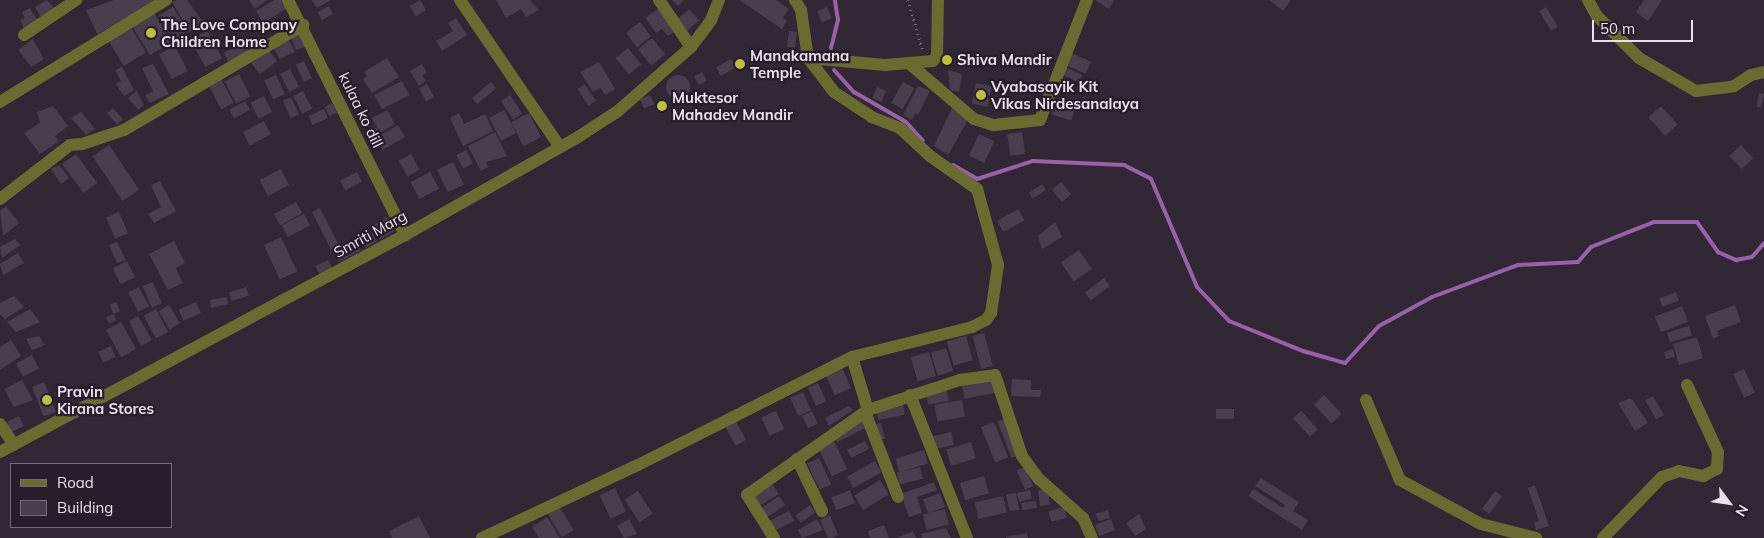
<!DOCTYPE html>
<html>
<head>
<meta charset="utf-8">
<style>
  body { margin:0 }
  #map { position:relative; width:1764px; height:538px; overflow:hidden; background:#312735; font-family:Mulish,sans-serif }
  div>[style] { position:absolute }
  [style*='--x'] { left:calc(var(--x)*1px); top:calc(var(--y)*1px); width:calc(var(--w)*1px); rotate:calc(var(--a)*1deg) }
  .stream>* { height:4px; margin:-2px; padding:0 2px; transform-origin:2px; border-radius:2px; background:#9862a9 }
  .building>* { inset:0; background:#493e4d; transform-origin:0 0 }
  .round { border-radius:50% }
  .path>* { height:2.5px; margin-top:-1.25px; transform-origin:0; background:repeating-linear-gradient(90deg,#786f7c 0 1px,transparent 0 5px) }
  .minor>* { height:12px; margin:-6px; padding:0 6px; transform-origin:6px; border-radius:6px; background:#6a6b30 }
  .dots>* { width:14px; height:14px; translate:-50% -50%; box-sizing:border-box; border:2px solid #271d2b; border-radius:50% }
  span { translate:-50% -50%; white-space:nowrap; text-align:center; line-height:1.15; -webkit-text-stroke:4.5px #271d2b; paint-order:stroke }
  .poi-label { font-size:15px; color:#e8e1eb; font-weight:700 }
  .left { translate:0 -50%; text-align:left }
  .street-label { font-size:15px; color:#e8e1eb }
  .legend { position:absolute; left:10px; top:463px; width:162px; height:65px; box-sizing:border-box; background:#271d2b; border:1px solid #746b78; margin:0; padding:6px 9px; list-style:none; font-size:15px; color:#e8e1eb }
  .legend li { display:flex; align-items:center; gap:10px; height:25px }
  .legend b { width:25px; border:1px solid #746b78 }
  .north { position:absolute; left:1704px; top:478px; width:50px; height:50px; -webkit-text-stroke:4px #271d2b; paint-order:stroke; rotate:121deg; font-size:14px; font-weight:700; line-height:20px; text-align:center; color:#e8e1eb }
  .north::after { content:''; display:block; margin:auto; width:18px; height:22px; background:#e8e1eb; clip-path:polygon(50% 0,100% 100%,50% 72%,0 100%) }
  .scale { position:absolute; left:1592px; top:20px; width:101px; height:22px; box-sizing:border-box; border:2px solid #e8e1eb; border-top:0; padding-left:6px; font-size:15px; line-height:18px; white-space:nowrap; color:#e8e1eb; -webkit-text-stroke:4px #271d2b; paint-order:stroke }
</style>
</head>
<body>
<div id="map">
  <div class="stream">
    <div style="--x:831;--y:48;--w:29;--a:-76"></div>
    <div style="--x:838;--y:20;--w:20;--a:-99"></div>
    <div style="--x:834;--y:70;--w:30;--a:48"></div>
    <div style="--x:854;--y:92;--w:60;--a:30"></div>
    <div style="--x:906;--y:122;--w:25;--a:48"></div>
    <div style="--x:953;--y:165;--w:28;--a:30"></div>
    <div style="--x:977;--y:179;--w:59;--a:-17.8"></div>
    <div style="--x:1033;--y:161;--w:91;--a:2.5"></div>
    <div style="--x:1124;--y:165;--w:30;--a:27"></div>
    <div style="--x:1151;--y:179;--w:117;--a:66.9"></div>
    <div style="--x:1197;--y:287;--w:47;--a:46.7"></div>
    <div style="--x:1229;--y:321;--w:80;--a:22.1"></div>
    <div style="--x:1303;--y:351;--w:44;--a:15.9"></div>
    <div style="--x:1345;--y:363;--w:50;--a:-47.4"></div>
    <div style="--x:1379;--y:326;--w:60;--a:-28.7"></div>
    <div style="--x:1432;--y:297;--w:92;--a:-20.4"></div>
    <div style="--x:1518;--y:265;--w:60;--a:-2.9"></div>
    <div style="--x:1578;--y:262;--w:20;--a:-49"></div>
    <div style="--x:1591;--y:247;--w:68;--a:-21.6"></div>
    <div style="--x:1654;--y:222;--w:43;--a:0"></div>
    <div style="--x:1697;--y:222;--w:37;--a:55"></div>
    <div style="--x:1718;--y:252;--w:20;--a:24"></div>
    <div style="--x:1736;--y:260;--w:16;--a:-11"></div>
    <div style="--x:1752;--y:257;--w:18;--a:-49"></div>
  </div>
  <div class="building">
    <div style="clip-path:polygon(47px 0,56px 10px,41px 18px,35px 7px)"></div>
    <div style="clip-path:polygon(114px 0,160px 0,97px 34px,86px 10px)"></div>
    <div style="clip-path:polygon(177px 0,187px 0,204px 23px,190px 32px,172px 2px)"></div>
    <div style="clip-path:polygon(249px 0,267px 0,255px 9px)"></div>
    <div style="clip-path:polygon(274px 0,281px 0,286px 9px,263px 23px,256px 11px)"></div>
    <div style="clip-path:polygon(312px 0,331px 0,317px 8px)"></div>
    <div style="left:420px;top:0;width:12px;height:12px;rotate:59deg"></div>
    <div style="clip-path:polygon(496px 0,530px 0,539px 10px,526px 17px,521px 9px,506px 18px)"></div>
    <div style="clip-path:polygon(672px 0,684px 0,678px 6px)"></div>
    <div style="clip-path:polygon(739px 0,776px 0,789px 9px,783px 18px,787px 21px,782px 29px)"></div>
    <div style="clip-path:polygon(1095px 0,1113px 0,1114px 1px,1109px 9px)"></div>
    <div style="clip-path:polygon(1269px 0,1291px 0,1283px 11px)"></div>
    <div style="clip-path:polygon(1644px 0,1662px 0,1648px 21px,1636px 12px)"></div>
    <div style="left:329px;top:6px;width:9px;height:13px;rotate:63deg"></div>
    <div style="left:173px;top:7px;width:29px;height:17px;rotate:59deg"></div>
    <div style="left:827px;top:7px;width:12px;height:11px;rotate:66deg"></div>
    <div style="left:1546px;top:7px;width:23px;height:8px;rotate:59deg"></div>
    <div style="left:30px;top:8px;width:7px;height:9px;rotate:63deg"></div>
    <div style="clip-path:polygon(659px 8px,676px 31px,668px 36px,662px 29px,656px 33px,645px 18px)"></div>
    <div style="left:689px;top:9px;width:15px;height:16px;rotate:48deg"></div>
    <div style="left:153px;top:11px;width:36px;height:26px;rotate:58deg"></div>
    <div style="left:34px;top:14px;width:12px;height:15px;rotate:66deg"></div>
    <div style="clip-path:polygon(456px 18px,467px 35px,442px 51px,436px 41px,453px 31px,448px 23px)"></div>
    <div style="left:640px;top:22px;width:18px;height:18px;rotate:52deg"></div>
    <div style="left:130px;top:26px;width:31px;height:26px;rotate:59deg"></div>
    <div style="left:207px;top:31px;width:31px;height:19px;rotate:61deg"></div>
    <div style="left:789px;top:31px;width:8px;height:16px;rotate:7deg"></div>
    <div style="left:302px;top:32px;width:15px;height:12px;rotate:70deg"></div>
    <div style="left:652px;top:38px;width:21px;height:18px;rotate:51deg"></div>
    <div style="clip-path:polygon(33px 39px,44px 59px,31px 67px,18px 50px)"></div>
    <div style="left:289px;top:40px;width:13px;height:17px;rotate:63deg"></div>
    <div style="left:245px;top:43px;width:12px;height:23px;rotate:66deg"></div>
    <div style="left:175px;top:46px;width:28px;height:18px;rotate:63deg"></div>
    <div style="left:628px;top:48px;width:21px;height:16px;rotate:51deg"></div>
    <div style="left:269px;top:50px;width:14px;height:22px;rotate:54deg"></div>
    <div style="left:1069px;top:52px;width:24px;height:13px;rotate:24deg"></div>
    <div style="clip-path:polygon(387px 58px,399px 77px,372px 93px,363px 79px,367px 76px,364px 72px)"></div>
    <div style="left:731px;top:59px;width:10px;height:17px;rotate:61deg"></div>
    <div style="left:304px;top:61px;width:19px;height:9px;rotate:65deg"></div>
    <div style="clip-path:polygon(599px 62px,615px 89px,605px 95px,600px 88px,593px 92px,580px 72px)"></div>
    <div style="clip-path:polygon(153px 64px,169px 94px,150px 103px,145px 95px,153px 91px,142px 68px)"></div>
    <div style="clip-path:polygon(422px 64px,427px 73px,422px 75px,426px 81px,419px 86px,410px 71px)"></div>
    <div style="clip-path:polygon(122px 67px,134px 90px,124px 96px,116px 84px,121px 81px,115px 70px)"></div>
    <div style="left:1065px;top:67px;width:19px;height:8px;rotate:25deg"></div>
    <div style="left:290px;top:69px;width:20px;height:11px;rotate:63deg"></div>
    <div style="clip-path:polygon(948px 70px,962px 74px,959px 92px,950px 90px)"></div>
    <div style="left:702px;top:72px;width:10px;height:9px;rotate:61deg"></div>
    <div style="left:239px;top:74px;width:25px;height:16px;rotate:63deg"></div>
    <div style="left:276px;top:75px;width:21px;height:13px;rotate:65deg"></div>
    <div class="round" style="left:666px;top:75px;width:24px;height:24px"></div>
    <div style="left:221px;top:79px;width:27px;height:14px;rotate:62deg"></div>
    <div style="left:402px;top:81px;width:16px;height:31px;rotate:63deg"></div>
    <div style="left:491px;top:82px;width:8px;height:25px;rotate:50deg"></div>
    <div style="left:903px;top:82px;width:13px;height:24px;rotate:29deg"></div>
    <div style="left:976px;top:83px;width:16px;height:21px;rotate:11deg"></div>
    <div style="left:427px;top:84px;width:15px;height:9px;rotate:62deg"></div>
    <div style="left:585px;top:84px;width:20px;height:9px;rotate:57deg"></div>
    <div style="clip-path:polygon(918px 86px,930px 91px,918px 115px,915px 113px,912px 120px,903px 115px)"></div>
    <div style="left:877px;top:87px;width:10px;height:12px;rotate:24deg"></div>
    <div style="clip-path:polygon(137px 91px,144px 105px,138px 110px,128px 98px)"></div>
    <div style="left:303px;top:91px;width:20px;height:11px;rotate:63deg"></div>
    <div style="left:1759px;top:93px;width:5px;height:14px;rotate:11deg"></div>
    <div style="left:510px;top:95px;width:22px;height:11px;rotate:56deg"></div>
    <div style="left:650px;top:95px;width:10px;height:11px;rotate:66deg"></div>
    <div style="left:264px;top:96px;width:18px;height:15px;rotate:63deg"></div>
    <div style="left:291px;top:97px;width:19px;height:9px;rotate:65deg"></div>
    <div style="clip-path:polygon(664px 99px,668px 103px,662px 108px,658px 103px)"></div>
    <div style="left:1056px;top:99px;width:21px;height:16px;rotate:17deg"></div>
    <div style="left:245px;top:101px;width:10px;height:18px;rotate:61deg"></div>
    <div style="clip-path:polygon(332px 103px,337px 113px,329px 116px,325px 107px)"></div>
    <div style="clip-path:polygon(53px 106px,68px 126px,55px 136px,59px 141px,40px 154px,24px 133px,40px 123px,37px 112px)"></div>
    <div style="left:1661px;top:106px;width:25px;height:17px;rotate:48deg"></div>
    <div style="left:113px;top:108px;width:15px;height:8px;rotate:48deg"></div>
    <div style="clip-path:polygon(952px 108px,969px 118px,948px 155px,934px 146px)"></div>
    <div style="left:324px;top:109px;width:10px;height:17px;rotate:66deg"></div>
    <div style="clip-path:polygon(387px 110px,395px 124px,376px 135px,373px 130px,377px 127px,372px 118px)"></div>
    <div style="left:504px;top:110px;width:26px;height:17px;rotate:62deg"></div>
    <div style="clip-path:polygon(81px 112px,95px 129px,86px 135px,71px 118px)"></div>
    <div style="clip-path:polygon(459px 113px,464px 124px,485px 114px,493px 131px,463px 146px,450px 118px)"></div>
    <div style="left:529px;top:113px;width:27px;height:20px;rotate:63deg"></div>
    <div style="left:264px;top:121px;width:15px;height:24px;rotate:62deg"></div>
    <div style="left:398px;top:125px;width:14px;height:26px;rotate:60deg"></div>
    <div style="clip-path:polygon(495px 132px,507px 156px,486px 162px,488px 167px,481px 171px,468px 146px)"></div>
    <div style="left:1022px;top:132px;width:22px;height:15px;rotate:82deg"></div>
    <div style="left:979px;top:134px;width:17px;height:24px;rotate:25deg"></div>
    <div style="left:109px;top:145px;width:54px;height:20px;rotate:56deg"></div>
    <div style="left:1741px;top:145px;width:18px;height:16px;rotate:47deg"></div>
    <div style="left:466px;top:150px;width:15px;height:11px;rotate:62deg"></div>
    <div style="left:76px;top:154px;width:36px;height:17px;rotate:54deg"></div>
    <div style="left:411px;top:154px;width:18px;height:14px;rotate:61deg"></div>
    <div style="left:453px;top:162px;width:25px;height:18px;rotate:64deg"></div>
    <div style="clip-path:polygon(59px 165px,69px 178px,61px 184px,51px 169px)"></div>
    <div style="left:281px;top:169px;width:18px;height:24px;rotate:63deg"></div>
    <div style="left:357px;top:172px;width:11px;height:19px;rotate:63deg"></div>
    <div style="left:430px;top:172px;width:19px;height:22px;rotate:62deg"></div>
    <div style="clip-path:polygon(160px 181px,176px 211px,154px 223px,148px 214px,161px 207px,151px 185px)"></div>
    <div style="left:1061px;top:182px;width:16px;height:12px;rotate:50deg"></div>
    <div style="left:1042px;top:184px;width:7px;height:16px;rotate:56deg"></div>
    <div style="left:296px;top:202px;width:13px;height:25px;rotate:61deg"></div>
    <div style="clip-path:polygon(6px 206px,19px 223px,3px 236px,0 211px)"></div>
    <div style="left:320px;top:208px;width:42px;height:9px;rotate:63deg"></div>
    <div style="left:1018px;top:209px;width:13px;height:24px;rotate:61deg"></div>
    <div style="left:119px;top:212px;width:23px;height:14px;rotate:67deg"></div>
    <div style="left:304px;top:214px;width:13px;height:25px;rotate:63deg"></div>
    <div style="left:387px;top:217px;width:16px;height:17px;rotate:60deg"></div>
    <div style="clip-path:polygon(1055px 222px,1062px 237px,1042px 249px,1038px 236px)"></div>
    <div style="left:372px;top:232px;width:11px;height:13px;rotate:63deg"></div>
    <div style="left:281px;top:237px;width:38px;height:19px;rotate:65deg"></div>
    <div style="clip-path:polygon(15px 239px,20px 245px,2px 258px,0 247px)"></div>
    <div style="left:355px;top:239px;width:13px;height:25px;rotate:63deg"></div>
    <div style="clip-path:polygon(174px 241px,185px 263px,176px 268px,183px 283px,168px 290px,149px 254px)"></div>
    <div style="clip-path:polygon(117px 242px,126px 260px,117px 263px,109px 245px)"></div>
    <div style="left:1079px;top:250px;width:23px;height:22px;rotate:56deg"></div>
    <div style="clip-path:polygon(18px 253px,24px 263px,3px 275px,0 264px)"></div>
    <div style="left:328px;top:260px;width:9px;height:14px;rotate:63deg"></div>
    <div style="left:127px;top:261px;width:18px;height:16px;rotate:63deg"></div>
    <div style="left:1104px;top:278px;width:10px;height:24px;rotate:53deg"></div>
    <div style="left:153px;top:282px;width:23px;height:11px;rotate:67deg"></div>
    <div style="left:139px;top:287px;width:22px;height:12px;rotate:63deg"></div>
    <div style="left:246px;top:287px;width:9px;height:18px;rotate:72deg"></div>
    <div style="left:1676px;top:292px;width:9px;height:18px;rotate:69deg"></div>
    <div style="clip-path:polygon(14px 296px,24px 307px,5px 319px,0 314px,0 303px)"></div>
    <div style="clip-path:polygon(227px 297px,228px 304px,211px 308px,210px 300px)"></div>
    <div style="left:116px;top:302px;width:10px;height:7px;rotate:66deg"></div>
    <div style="left:196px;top:302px;width:12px;height:19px;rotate:66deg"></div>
    <div style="left:169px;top:305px;width:21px;height:12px;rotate:59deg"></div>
    <div style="clip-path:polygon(1735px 305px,1741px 322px,1717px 331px,1719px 336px,1713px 339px,1705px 316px)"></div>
    <div style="left:1682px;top:306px;width:17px;height:29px;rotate:69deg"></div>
    <div style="clip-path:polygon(30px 309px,40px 322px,16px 332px,7px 322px)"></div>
    <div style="left:156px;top:309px;width:26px;height:14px;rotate:62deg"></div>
    <div style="left:113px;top:314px;width:7px;height:8px;rotate:63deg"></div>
    <div style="clip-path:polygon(138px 316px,152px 340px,141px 346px,129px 321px)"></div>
    <div style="left:121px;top:322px;width:31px;height:17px;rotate:61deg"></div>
    <div style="left:1689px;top:326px;width:10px;height:23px;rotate:73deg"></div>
    <div style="left:984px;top:333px;width:34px;height:12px;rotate:75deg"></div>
    <div style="clip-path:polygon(39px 336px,45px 345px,32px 350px,26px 339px)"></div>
    <div style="left:966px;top:336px;width:25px;height:20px;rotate:74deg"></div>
    <div style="left:1697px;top:337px;width:22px;height:25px;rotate:74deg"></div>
    <div style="clip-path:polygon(11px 340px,21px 356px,0 370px,0 347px)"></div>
    <div style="left:111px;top:346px;width:12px;height:14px;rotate:66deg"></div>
    <div style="left:946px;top:348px;width:24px;height:16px;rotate:73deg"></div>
    <div style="clip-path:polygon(1673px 349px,1675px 357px,1666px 359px,1664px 352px)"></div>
    <div style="left:929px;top:352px;width:25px;height:19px;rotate:74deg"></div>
    <div style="left:32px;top:355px;width:15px;height:18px;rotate:62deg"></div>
    <div style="left:842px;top:367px;width:23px;height:18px;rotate:67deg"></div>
    <div style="left:1744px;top:369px;width:26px;height:12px;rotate:65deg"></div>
    <div style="left:993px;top:377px;width:16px;height:32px;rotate:79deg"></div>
    <div style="clip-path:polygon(1012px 379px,1031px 380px,1031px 390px,1041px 390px,1040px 397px,1011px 396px)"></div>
    <div style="clip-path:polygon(22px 380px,33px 400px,14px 407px,4px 389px)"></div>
    <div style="left:44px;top:382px;width:32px;height:13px;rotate:68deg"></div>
    <div style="left:818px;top:383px;width:20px;height:11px;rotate:66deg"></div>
    <div style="left:946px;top:386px;width:15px;height:21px;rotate:79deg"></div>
    <div style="left:803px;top:392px;width:20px;height:14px;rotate:66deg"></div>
    <div style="left:1324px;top:395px;width:26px;height:14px;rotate:47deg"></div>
    <div style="left:1653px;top:396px;width:22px;height:9px;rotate:60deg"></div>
    <div style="clip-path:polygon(1631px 398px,1648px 423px,1635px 431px,1618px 403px)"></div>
    <div style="left:962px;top:400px;width:17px;height:28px;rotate:80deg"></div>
    <div style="left:903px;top:405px;width:10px;height:27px;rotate:79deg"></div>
    <div style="clip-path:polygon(849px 406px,853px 410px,829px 426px,825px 418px)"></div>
    <div style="left:1216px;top:409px;width:18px;height:10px"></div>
    <div style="left:776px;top:411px;width:20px;height:16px;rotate:66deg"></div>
    <div style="left:812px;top:411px;width:14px;height:11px;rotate:65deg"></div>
    <div style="left:1301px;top:411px;width:25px;height:11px;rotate:47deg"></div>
    <div style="left:19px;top:416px;width:11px;height:17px;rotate:63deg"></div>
    <div style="left:734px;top:418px;width:25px;height:12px;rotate:61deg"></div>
    <div style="left:863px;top:419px;width:9px;height:34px;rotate:63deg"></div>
    <div style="left:1004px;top:419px;width:39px;height:7px;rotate:69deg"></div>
    <div style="left:994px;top:422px;width:38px;height:14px;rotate:68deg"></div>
    <div style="left:881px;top:423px;width:16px;height:7px;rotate:76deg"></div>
    <div style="left:951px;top:432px;width:13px;height:20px;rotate:77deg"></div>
    <div style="left:834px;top:441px;width:31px;height:17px;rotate:65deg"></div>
    <div style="left:865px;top:441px;width:9px;height:20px;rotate:63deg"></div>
    <div style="left:971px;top:442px;width:17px;height:26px;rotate:73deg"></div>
    <div style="left:924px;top:450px;width:14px;height:30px;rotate:73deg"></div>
    <div style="left:819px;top:458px;width:29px;height:13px;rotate:65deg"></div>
    <div style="left:875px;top:461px;width:13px;height:32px;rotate:61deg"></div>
    <div style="left:920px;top:467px;width:12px;height:24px;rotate:76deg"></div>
    <div style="left:1025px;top:467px;width:21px;height:9px;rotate:67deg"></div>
    <div style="left:984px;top:476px;width:18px;height:25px;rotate:74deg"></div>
    <div style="clip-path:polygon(1261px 478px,1299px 502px,1293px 511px,1308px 520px,1302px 530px,1248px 496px,1253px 489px,1283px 508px,1285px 505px,1255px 486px)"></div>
    <div style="left:880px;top:480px;width:17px;height:30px;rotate:59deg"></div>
    <div style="clip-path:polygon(934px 482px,937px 490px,917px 497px,922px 513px,909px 517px,901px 494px)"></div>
    <div style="left:772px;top:483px;width:13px;height:24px;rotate:58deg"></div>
    <div style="clip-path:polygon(1535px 485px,1549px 526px,1536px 530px,1534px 522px,1539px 521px,1528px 488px)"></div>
    <div style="left:615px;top:488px;width:26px;height:17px;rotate:65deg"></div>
    <div style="left:1048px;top:489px;width:16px;height:10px;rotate:83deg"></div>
    <div style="left:850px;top:490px;width:14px;height:20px;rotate:69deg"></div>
    <div style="left:1030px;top:490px;width:9px;height:13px;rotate:77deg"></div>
    <div style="left:638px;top:491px;width:27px;height:16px;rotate:57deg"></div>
    <div style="left:1495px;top:491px;width:9px;height:22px;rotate:36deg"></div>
    <div style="left:940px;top:493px;width:15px;height:18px;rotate:70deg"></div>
    <div style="clip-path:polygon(1016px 493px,1019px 510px,1010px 511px,1006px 495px)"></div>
    <div style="left:779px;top:496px;width:11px;height:23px;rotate:56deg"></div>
    <div style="left:1003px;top:496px;width:17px;height:29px;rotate:77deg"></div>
    <div style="left:1036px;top:501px;width:7px;height:15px;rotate:82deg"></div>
    <div style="left:810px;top:505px;width:9px;height:18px;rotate:54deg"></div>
    <div style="left:559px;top:506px;width:28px;height:14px;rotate:58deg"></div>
    <div style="left:1064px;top:507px;width:11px;height:16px;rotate:75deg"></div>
    <div style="left:945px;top:509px;width:16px;height:23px;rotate:76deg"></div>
    <div style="clip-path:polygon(1108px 510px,1110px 518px,1099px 521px,1095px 514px)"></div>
    <div style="left:789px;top:511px;width:11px;height:23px;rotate:63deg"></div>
    <div style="clip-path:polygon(1139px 514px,1146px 529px,1135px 536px,1126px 523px)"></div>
    <div style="clip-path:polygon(830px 515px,838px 535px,832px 538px,828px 538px,820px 520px)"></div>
    <div style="clip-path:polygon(419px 516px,430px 538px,392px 538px,389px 531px)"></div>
    <div style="clip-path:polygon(547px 517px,560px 538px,539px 538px,532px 527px)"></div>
    <div style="clip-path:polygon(629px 519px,637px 534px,624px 538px,617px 526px)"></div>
    <div style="clip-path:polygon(817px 519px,823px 530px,802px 538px,798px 530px)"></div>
    <div style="left:1111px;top:519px;width:12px;height:17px;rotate:70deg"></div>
    <div style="clip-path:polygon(884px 525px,889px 538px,870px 538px,868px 531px)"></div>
    <div style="clip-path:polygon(946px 528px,951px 538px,922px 538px,921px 534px)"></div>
    <div style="clip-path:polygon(913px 531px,916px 538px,897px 538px)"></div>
    <div style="clip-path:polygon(1027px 533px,1028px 538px,1006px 538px,1006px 537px)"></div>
  </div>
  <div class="path">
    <div style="--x:908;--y:0;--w:53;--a:73.6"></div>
  </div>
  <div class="minor">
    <div style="--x:288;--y:0;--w:263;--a:63.5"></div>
    <div style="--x:460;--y:0;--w:178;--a:55.8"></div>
    <div style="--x:659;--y:0;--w:57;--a:55.8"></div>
    <div style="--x:1588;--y:0;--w:18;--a:61"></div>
    <div style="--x:1597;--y:16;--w:59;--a:45"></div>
    <div style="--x:1639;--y:58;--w:66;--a:30.1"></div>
    <div style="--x:1696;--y:91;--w:38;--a:-7"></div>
    <div style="--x:1734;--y:86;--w:20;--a:-33"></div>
    <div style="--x:1751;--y:75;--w:13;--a:-13"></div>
    <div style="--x:24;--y:35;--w:63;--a:-33.9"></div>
    <div style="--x:808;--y:58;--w:77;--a:5.2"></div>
    <div style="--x:885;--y:65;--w:48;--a:-4.8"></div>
    <div style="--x:933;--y:61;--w:6;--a:-51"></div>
    <div style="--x:937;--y:56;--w:56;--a:-89"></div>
    <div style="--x:911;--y:65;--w:83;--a:40.6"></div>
    <div style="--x:974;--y:119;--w:21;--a:17"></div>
    <div style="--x:994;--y:125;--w:46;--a:-6.2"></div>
    <div style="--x:1040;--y:120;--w:129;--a:-68.6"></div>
    <div style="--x:0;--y:102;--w:195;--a:-31.6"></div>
    <div style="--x:0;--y:199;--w:88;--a:-37.6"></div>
    <div style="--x:70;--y:145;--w:12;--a:-5"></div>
    <div style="--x:82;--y:144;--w:44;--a:-18.4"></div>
    <div style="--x:124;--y:130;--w:208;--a:-30.4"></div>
    <div style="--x:852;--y:357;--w:55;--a:73.2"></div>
    <div style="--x:910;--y:395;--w:154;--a:68.3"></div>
    <div style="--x:1366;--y:400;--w:87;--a:67"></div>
    <div style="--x:1400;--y:480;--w:92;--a:28.5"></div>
    <div style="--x:1481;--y:524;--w:57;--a:14.3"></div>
    <div style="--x:865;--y:412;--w:91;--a:68.8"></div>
    <div style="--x:0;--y:424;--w:25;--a:56"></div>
    <div style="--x:0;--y:452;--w:459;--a:-28.2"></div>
    <div style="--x:405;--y:235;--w:199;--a:-29.5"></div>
    <div style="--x:578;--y:137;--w:48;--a:-33"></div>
    <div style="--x:618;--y:111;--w:97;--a:-41.2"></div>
    <div style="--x:691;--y:47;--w:34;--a:-53"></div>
    <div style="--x:711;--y:20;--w:22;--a:-68"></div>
    <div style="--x:797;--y:459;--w:58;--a:64.3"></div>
    <div style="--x:482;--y:538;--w:172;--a:-25.1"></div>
    <div style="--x:638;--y:465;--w:240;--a:-26.8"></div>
    <div style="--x:852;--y:357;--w:124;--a:-14"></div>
    <div style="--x:972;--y:327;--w:16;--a:-27"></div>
    <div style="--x:986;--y:320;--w:9;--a:-54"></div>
    <div style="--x:991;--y:313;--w:49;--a:-81.7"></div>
    <div style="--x:998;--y:265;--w:79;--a:-105.4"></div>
    <div style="--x:977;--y:189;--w:57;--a:-144.9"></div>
    <div style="--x:930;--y:156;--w:41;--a:-137"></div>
    <div style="--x:900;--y:128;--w:30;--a:-159"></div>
    <div style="--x:872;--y:117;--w:45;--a:-146.7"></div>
    <div style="--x:834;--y:92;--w:43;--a:-127.4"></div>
    <div style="--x:808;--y:58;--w:49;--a:-98.3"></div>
    <div style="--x:801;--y:10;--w:12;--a:-121"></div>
    <div style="--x:774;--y:538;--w:51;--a:-122.1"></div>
    <div style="--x:747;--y:495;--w:148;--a:-35.1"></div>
    <div style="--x:868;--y:410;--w:97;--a:-18.1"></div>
    <div style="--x:960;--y:380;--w:35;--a:-8"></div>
    <div style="--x:995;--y:375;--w:85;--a:71.6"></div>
    <div style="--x:1022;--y:456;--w:29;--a:54"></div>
    <div style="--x:1039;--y:479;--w:59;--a:41.6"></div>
    <div style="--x:1083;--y:518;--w:22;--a:66"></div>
    <div style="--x:1603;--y:538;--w:85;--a:-46"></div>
    <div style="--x:1662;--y:477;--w:18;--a:-19"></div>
    <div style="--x:1679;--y:471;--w:25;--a:12"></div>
    <div style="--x:1703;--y:476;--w:16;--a:-27"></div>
    <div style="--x:1717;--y:469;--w:17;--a:-87"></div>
    <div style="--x:1718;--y:452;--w:74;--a:-114.8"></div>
  </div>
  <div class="dots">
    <div style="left:151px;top:33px;background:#bebf42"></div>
    <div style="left:947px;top:60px;background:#bebf42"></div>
    <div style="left:740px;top:64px;background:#bebf42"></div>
    <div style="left:981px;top:95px;background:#bebf42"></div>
    <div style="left:662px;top:106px;background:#bebf42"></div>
    <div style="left:47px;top:400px;background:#bebf42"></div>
  </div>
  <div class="poi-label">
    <span class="left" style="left:161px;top:33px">The Love Company<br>Children Home</span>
    <span class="left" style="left:750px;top:64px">Manakamana<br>Temple</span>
    <span class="left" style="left:957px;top:60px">Shiva Mandir</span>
    <span class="left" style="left:991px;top:95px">Vyabasayik Kit<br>Vikas Nirdesanalaya</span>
    <span class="left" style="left:672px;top:106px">Muktesor<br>Mahadev Mandir</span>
    <span class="left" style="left:57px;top:400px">Pravin<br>Kirana Stores</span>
  </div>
  <div class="street-label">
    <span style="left:361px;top:110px;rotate:64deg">kulaa ko dill</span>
    <span style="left:370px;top:234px;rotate:-29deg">Smriti Marg</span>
  </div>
  <ul class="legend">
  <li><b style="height:6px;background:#6a6b30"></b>Road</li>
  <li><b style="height:14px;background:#493e4d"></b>Building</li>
  </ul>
  <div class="north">N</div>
  <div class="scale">50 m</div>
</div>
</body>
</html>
